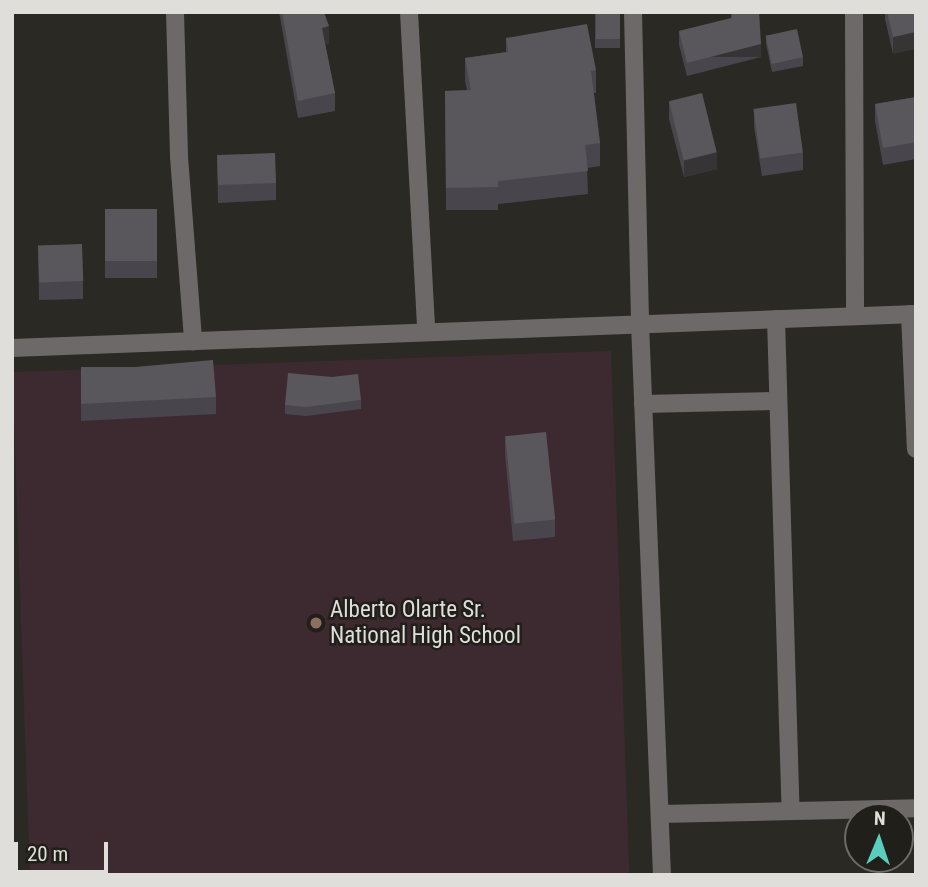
<!DOCTYPE html>
<html>
<head>
<meta charset="utf-8">
<style>
  body { margin:0 }
  #map { position:relative; width:928px; height:887px; overflow:hidden; background:#2b2923; font-family:"Roboto Condensed",sans-serif }
  div>[style] { position:absolute }
  [style*='--x'] { left:calc(var(--x)*1px); top:calc(var(--y)*1px); width:calc(var(--w)*1px); rotate:calc(var(--a)*1deg) }
  .education>* { inset:0; background:#3d2a31; transform-origin:0 0 }
  .minor>* { height:18px; margin:-9px; padding:0 9px; transform-origin:9px; border-radius:9px; background:#6c6968 }
  .wall>* { inset:0; background:#48464c; transform-origin:0 0 }
  .shaded-wall>* { inset:0; background:#363435; transform-origin:0 0 }
  .building>* { inset:0; background:#59575b; transform-origin:0 0 }
  .dots>* { width:19px; height:19px; translate:-50% -50%; box-sizing:border-box; border:4px solid #211f1a; border-radius:50% }
  span { translate:-50% -50%; white-space:nowrap; text-align:center; line-height:1.15; -webkit-text-stroke:5px #211f1a; paint-order:stroke }
  .poi-label { font-size:23px; color:#dfdeda }
  .left { translate:0 -50%; text-align:left }
  .frame { position:absolute; inset:0; border:14px solid #dfdeda; pointer-events:none }
  .north { position:absolute; left:844px; top:803px; width:70px; height:70px; box-sizing:border-box; background:#211f1a; border:2px solid #6d6b67; border-radius:50%; rotate:2deg; font-size:19px; font-weight:700; line-height:28px; text-align:center; color:#dfdeda }
  .north::after { content:''; display:block; margin:auto; width:24px; height:32px; background:#59cebe; clip-path:polygon(50% 0,100% 100%,50% 72%,0 100%) }
  .scale { position:absolute; left:14px; top:842px; width:94px; height:32px; box-sizing:border-box; border:4px solid #dfdeda; border-top:0; padding-left:9px; font-size:21px; line-height:24px; white-space:nowrap; color:#dfdeda; -webkit-text-stroke:5px #211f1a; paint-order:stroke }
</style>
</head>
<body>
<div id="map">
  <div class="education">
    <div style="left:611px;top:351px;width:524px;height:599px;rotate:88deg"></div>
  </div>
  <div class="minor">
    <div style="--x:175;--y:12;--w:145;--a:88.4"></div>
    <div style="--x:179;--y:157;--w:185;--a:85.6"></div>
    <div style="--x:409;--y:12;--w:319;--a:86.9"></div>
    <div style="--x:633;--y:12;--w:311;--a:88.7"></div>
    <div style="--x:640;--y:323;--w:552;--a:87.72"></div>
    <div style="--x:854;--y:12;--w:304;--a:89.8"></div>
    <div style="--x:910;--y:314;--w:135;--a:87.5"></div>
    <div style="--x:776;--y:319;--w:492;--a:88.3"></div>
    <div style="--x:12;--y:348;--w:905;--a:-2.15"></div>
    <div style="--x:643;--y:404;--w:135;--a:-1.3"></div>
    <div style="--x:660;--y:814;--w:256;--a:-1.3"></div>
  </div>
  <div class="wall">
    <div style="clip-path:polygon(279px 12px,324px 12px,329px 44px,325px 44px,335px 93px,335px 111px,298px 118px)"></div>
    <div style="left:595px;top:12px;width:25px;height:36px"></div>
    <div style="clip-path:polygon(731px 12px,759px 12px,761px 57px,687px 76px,679px 45px,679px 31px,731px 18px)"></div>
    <div style="clip-path:polygon(885px 12px,916px 12px,893px 54px,885px 19px)"></div>
    <div style="clip-path:polygon(766px 35px,803px 57px,803px 66px,772px 72px,766px 44px)"></div>
    <div style="clip-path:polygon(506px 38px,596px 70px,596px 93px,594px 93px,600px 143px,600px 166px,587px 168px,588px 194px,498px 204px,498px 210px,446px 210px,445px 91px,467px 90px,465px 81px,465px 58px,506px 52px)"></div>
    <div style="clip-path:polygon(916px 97px,916px 159px,883px 165px,875px 121px,875px 104px)"></div>
    <div style="clip-path:polygon(669px 101px,717px 169px,684px 177px,669px 119px)"></div>
    <div style="clip-path:polygon(754px 110px,803px 153px,803px 170px,762px 176px,754px 127px)"></div>
    <div style="clip-path:polygon(217px 156px,276px 183px,276px 200px,218px 203px)"></div>
    <div style="left:105px;top:209px;width:52px;height:69px"></div>
    <div style="clip-path:polygon(38px 245px,83px 281px,83px 299px,39px 300px)"></div>
    <div style="clip-path:polygon(81px 367px,135px 367px,216px 397px,216px 414px,81px 421px)"></div>
    <div style="clip-path:polygon(361px 400px,361px 409px,306px 416px,285px 414px,285px 405px)"></div>
    <div style="clip-path:polygon(505px 436px,555px 520px,555px 537px,513px 541px,505px 453px)"></div>
  </div>
  <div class="shaded-wall">
    <div style="clip-path:polygon(329px 26px,329px 44px,322px 45px,322px 28px)"></div>
    <div style="clip-path:polygon(916px 32px,916px 49px,893px 54px,893px 37px)"></div>
    <div style="left:761px;top:44px;width:13px;height:76px;rotate:90deg"></div>
    <div style="clip-path:polygon(717px 152px,717px 169px,684px 177px,684px 160px)"></div>
  </div>
  <div class="building">
    <div style="clip-path:polygon(282px 12px,324px 12px,329px 26px,322px 28px,335px 93px,298px 101px)"></div>
    <div style="left:596px;top:12px;width:24px;height:27px"></div>
    <div style="clip-path:polygon(732px 12px,759px 12px,761px 44px,687px 63px,679px 31px,732px 18px)"></div>
    <div style="clip-path:polygon(887px 12px,916px 12px,916px 32px,893px 37px)"></div>
    <div style="clip-path:polygon(587px 24px,596px 70px,591px 71px,600px 143px,585px 145px,588px 171px,498px 181px,498px 187px,446px 188px,445px 91px,471px 90px,465px 58px,508px 52px,506px 38px)"></div>
    <div style="left:797px;top:29px;width:29px;height:32px;rotate:78deg"></div>
    <div style="left:702px;top:93px;width:61px;height:34px;rotate:76deg"></div>
    <div style="clip-path:polygon(916px 97px,916px 142px,883px 148px,875px 104px)"></div>
    <div style="left:796px;top:103px;width:50px;height:43px;rotate:82deg"></div>
    <div style="left:275px;top:153px;width:30px;height:58px;rotate:88deg"></div>
    <div style="clip-path:polygon(914px 183px,916px 183px,916px 230px,915px 230px)"></div>
    <div style="left:105px;top:209px;width:52px;height:52px"></div>
    <div style="left:82px;top:244px;width:37px;height:44px;rotate:88deg"></div>
    <div style="clip-path:polygon(213px 360px,216px 397px,81px 404px,81px 367px,135px 367px)"></div>
    <div style="clip-path:polygon(288px 373px,332px 377px,358px 374px,361px 400px,306px 407px,285px 405px)"></div>
    <div style="left:546px;top:432px;width:88px;height:41px;rotate:84deg"></div>
  </div>
  <div class="dots">
    <div style="left:316px;top:623px;background:#8d6e63"></div>
  </div>
  <div class="poi-label">
    <span class="left" style="left:330px;top:623px">Alberto Olarte Sr.<br>National High School</span>
  </div>
  <div class="frame"></div>
  <div class="north">N</div>
  <div class="scale">20 m</div>
</div>
</body>
</html>
